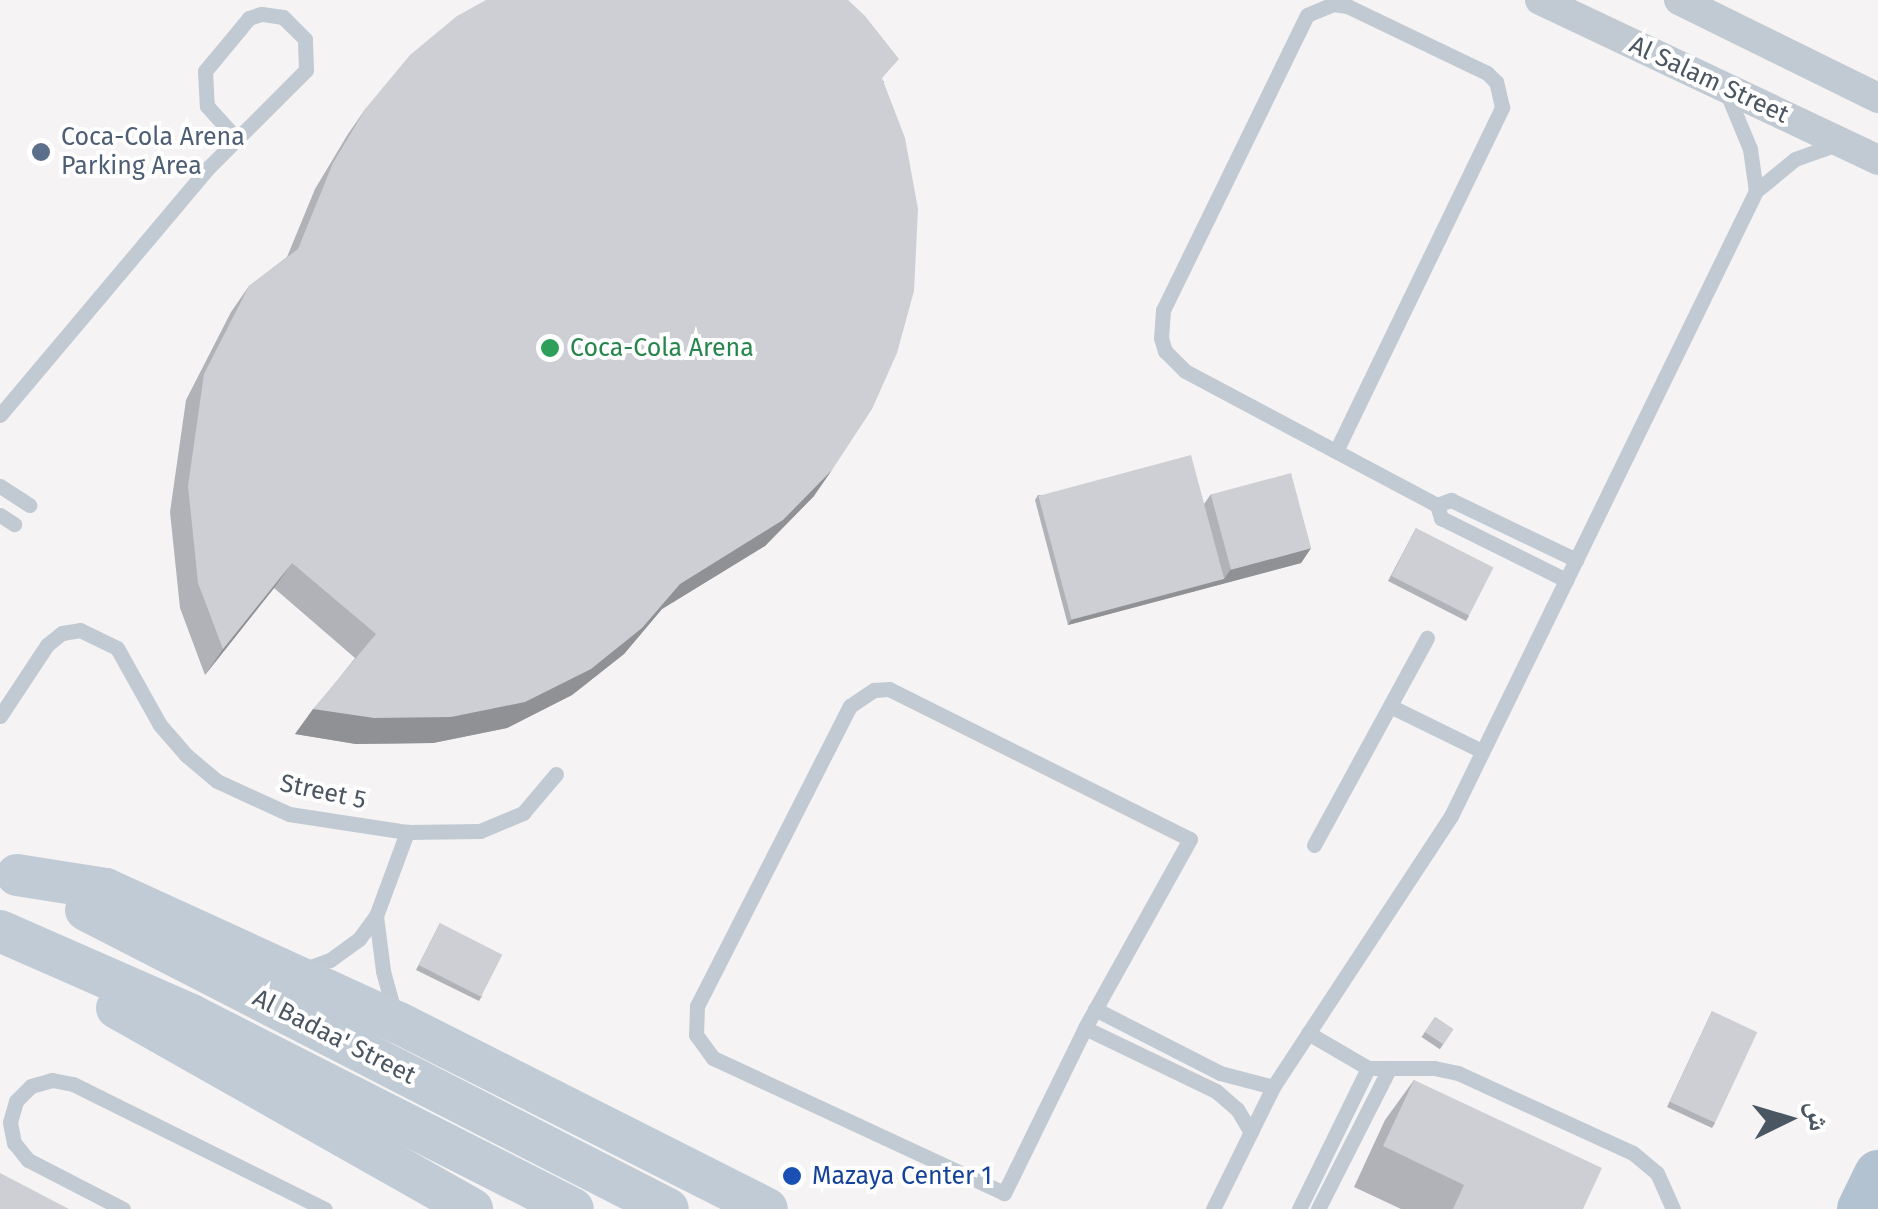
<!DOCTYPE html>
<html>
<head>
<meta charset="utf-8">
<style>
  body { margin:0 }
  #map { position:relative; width:1878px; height:1209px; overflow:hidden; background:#f5f3f3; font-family:"Fira Sans","Noto Naskh Arabic",sans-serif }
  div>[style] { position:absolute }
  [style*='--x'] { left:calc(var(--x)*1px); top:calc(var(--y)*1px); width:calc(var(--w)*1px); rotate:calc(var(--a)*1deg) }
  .service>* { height:15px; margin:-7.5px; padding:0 7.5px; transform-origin:7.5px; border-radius:7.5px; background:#c1cad2 }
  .minor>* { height:30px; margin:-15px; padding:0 15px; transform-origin:15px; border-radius:15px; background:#c1cad2 }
  .secondary>* { height:42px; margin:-21px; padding:0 21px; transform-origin:21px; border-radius:21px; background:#c1cbd6 }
  .primary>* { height:48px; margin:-24px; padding:0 24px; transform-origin:24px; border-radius:24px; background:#b3c2d1 }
  .wall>* { inset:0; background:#b0b2b7; transform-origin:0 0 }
  .shaded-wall>* { inset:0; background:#909195 }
  .building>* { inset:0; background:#cdcfd5; transform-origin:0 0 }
  .dots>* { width:28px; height:28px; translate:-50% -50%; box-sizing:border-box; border:5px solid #fff; border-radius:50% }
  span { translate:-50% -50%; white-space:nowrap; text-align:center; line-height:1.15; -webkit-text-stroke:8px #fff; paint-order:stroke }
  .street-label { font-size:25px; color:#4a5661 }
  .service-label { font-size:25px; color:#4e5e75 }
  .left { translate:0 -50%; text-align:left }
  .leisure-label { font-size:25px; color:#27864d }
  .transit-label { font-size:25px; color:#164399 }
  .north { position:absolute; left:1738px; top:1069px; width:100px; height:100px; -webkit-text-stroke:8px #fff; paint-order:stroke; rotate:85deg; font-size:28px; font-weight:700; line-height:40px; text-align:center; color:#4a5661 }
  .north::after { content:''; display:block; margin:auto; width:35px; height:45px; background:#4a5661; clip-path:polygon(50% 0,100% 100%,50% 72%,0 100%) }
</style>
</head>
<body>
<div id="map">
  <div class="service">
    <div style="--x:1726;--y:91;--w:63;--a:67.5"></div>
    <div style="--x:1750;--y:149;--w:42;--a:81.9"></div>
    <div style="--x:0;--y:415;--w:324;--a:-49.9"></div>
    <div style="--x:209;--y:167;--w:137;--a:-45"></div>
    <div style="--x:306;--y:70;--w:31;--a:-92"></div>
    <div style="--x:305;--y:39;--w:31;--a:-135"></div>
    <div style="--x:283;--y:17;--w:22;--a:-172"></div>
    <div style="--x:261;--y:14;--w:13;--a:162"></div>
    <div style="--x:249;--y:18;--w:69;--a:129.7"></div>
    <div style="--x:205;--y:71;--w:35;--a:87"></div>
    <div style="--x:207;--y:106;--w:43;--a:47.8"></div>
    <div style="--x:1337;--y:449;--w:380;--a:-64.2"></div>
    <div style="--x:1502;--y:107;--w:26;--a:-103"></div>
    <div style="--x:1496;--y:82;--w:13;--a:-135"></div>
    <div style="--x:1487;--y:73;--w:155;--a:-154.4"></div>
    <div style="--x:1347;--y:6;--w:14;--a:-172"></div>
    <div style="--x:1333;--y:4;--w:28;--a:157"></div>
    <div style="--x:1307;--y:15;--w:328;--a:116"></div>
    <div style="--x:1163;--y:310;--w:28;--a:94"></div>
    <div style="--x:1161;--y:338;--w:14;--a:73"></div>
    <div style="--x:1165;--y:351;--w:28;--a:45"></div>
    <div style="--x:1185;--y:371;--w:285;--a:28"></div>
    <div style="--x:1437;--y:505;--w:14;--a:73"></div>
    <div style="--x:1441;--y:518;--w:140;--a:26.4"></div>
    <div style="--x:0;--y:486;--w:35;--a:33"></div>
    <div style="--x:1437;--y:505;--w:15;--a:-20"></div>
    <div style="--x:1451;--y:500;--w:139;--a:25.6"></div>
    <div style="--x:0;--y:515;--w:17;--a:33"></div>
    <div style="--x:889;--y:689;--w:336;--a:26.5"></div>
    <div style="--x:1190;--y:839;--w:216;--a:119.1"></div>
    <div style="--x:1085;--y:1028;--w:184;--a:116.1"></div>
    <div style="--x:1004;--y:1193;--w:321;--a:-155.1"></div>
    <div style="--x:713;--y:1058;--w:29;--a:-126"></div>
    <div style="--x:696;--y:1035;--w:29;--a:-88"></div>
    <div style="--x:697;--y:1006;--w:337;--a:-63"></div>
    <div style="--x:850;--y:706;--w:29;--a:-34"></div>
    <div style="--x:874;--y:690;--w:15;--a:-4"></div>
    <div style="--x:1390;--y:706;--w:102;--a:26.1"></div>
    <div style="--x:0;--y:716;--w:85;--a:-56.5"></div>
    <div style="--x:47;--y:645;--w:19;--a:-39"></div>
    <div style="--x:62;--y:633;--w:18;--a:-9"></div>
    <div style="--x:80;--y:630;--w:41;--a:25.9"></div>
    <div style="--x:117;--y:648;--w:88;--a:60.8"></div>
    <div style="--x:160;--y:725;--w:40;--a:49"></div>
    <div style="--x:186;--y:755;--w:40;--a:40"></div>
    <div style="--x:217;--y:781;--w:79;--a:24.6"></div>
    <div style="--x:289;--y:814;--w:119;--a:8.7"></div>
    <div style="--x:407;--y:832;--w:73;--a:-0.8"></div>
    <div style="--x:480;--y:831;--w:47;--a:-22.7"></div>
    <div style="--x:523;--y:813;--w:51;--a:-49.8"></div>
    <div style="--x:1314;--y:845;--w:236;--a:-61.4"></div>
    <div style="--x:376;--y:916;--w:55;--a:82.7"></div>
    <div style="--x:383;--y:971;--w:46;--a:74.7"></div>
    <div style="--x:302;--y:970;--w:30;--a:-20"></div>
    <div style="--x:330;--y:960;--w:36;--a:-36"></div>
    <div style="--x:359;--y:939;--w:29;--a:-54"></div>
    <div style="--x:376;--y:916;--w:90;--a:-69.7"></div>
    <div style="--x:1095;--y:1009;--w:140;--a:27.1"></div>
    <div style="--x:1220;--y:1073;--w:55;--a:14.8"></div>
    <div style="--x:1085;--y:1028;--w:145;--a:25.7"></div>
    <div style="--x:1216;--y:1091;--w:28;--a:41"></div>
    <div style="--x:1237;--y:1109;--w:27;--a:59"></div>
    <div style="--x:1308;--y:1033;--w:69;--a:30.3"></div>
    <div style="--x:1368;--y:1068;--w:66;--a:0"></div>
    <div style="--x:1434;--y:1068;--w:25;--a:12"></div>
    <div style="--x:1458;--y:1073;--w:192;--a:24.6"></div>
    <div style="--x:1633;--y:1153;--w:31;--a:40"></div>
    <div style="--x:1657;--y:1173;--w:39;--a:66"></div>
    <div style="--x:123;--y:1209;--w:107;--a:-152.7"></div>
    <div style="--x:28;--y:1160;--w:22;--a:-129"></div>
    <div style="--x:14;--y:1143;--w:21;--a:-101"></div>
    <div style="--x:10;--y:1122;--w:22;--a:-74"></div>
    <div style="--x:16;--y:1101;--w:21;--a:-45"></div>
    <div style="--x:31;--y:1086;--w:22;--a:-16"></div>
    <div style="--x:52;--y:1080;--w:21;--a:11"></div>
    <div style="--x:73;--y:1084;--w:281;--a:26.4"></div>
    <div style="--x:1213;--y:1209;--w:136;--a:-63.8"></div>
    <div style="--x:1273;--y:1087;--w:324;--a:-56.7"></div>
    <div style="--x:1451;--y:816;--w:695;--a:-63.99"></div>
    <div style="--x:1756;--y:191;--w:50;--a:-39.4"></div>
    <div style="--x:1795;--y:159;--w:45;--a:-19.7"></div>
    <div style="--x:1299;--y:1209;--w:157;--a:-63.9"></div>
    <div style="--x:1318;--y:1209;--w:155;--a:-63.1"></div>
  </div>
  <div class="minor">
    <div style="--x:1540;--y:0;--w:374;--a:25.3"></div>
    <div style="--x:1679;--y:0;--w:222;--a:26.2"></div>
  </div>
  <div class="secondary">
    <div style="--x:17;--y:875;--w:90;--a:8.9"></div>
    <div style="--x:106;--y:889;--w:322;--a:24.6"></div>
    <div style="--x:399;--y:1023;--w:412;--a:26.8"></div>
    <div style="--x:86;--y:910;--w:654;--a:27.19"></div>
    <div style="--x:0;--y:931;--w:209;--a:23.7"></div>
    <div style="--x:191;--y:1015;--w:428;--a:26.9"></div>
    <div style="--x:117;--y:1008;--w:408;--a:29.5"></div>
  </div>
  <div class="primary">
    <div style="--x:1861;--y:1209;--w:39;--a:-64"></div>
  </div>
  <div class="wall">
    <div style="clip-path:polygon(884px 81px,814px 496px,765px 546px,662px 609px,624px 654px,572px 695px,507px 728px,433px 743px,356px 744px,295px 734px,355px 658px,274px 588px,205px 675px,180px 608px,170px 512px,186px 400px,231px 312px,249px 286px,287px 257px,315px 189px,348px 134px,366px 108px)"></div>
    <div style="clip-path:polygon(1211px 494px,1311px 548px,1301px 563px,1068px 625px,1035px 500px,1038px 495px,1204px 504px)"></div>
    <div style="clip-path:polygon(1416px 528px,1469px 616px,1466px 621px,1388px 581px)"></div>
    <div style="clip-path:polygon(440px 923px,482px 996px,479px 1001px,416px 970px)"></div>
    <div style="clip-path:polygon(1712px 1011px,1715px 1123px,1712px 1128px,1667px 1107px)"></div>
    <div style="left:1435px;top:1017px;width:22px;height:24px;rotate:34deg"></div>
    <div style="clip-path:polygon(1414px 1080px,1583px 1209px,1401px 1209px,1354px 1187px,1385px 1120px)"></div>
  </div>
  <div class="shaded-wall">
    <div style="clip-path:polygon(832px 470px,814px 496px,765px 546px,662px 609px,624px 654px,572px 695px,507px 728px,433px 743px,356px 744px,295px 734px,313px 709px,680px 584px)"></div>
    <div style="clip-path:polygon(1311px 548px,1301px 563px,1068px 625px,1071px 620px,1224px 579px,1231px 569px)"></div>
    <div style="clip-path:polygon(292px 563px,274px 588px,205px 675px,223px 649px)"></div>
  </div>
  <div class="building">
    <div style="clip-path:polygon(486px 0,848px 0,865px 16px,899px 59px,882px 78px,905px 138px,918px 209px,914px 291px,897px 353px,872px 409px,832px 470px,783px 520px,680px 584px,642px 628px,591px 669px,525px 702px,451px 717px,374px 718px,313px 709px,376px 634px,292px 563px,223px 649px,198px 583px,188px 486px,204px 374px,249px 286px,298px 249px,333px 163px,366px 108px,410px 55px,457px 16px)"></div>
    <div style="left:1191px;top:455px;width:128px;height:158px;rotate:75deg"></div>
    <div style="left:1291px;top:473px;width:78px;height:83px;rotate:75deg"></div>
    <div style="left:1416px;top:528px;width:87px;height:54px;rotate:27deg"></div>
    <div style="left:440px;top:923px;width:70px;height:47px;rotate:27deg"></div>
    <div style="left:1712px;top:1011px;width:50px;height:100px;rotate:25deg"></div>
    <div style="left:1435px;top:1017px;width:22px;height:18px;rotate:34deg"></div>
    <div style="clip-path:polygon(1414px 1080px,1602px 1168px,1583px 1209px,1453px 1209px,1464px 1185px,1383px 1146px)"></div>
    <div style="clip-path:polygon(0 1173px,69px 1209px,0 1209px)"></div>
  </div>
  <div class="dots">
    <div style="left:41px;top:152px;background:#5c6f8a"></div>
    <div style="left:550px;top:348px;background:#2e9e5b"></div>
    <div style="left:792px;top:1176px;background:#1a4fb4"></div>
  </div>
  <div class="street-label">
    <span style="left:1709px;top:80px;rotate:25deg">Al Salam Street</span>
    <span style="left:323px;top:792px;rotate:12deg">Street 5</span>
    <span style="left:334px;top:1037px;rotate:27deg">Al Badaa' Street</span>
  </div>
  <div class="service-label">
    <span class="left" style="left:61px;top:152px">Coca-Cola Arena<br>Parking Area</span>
  </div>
  <div class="leisure-label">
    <span class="left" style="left:570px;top:348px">Coca-Cola Arena</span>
  </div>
  <div class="transit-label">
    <span class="left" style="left:812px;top:1176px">Mazaya Center 1</span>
  </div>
  <div class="north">ش</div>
</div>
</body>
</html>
